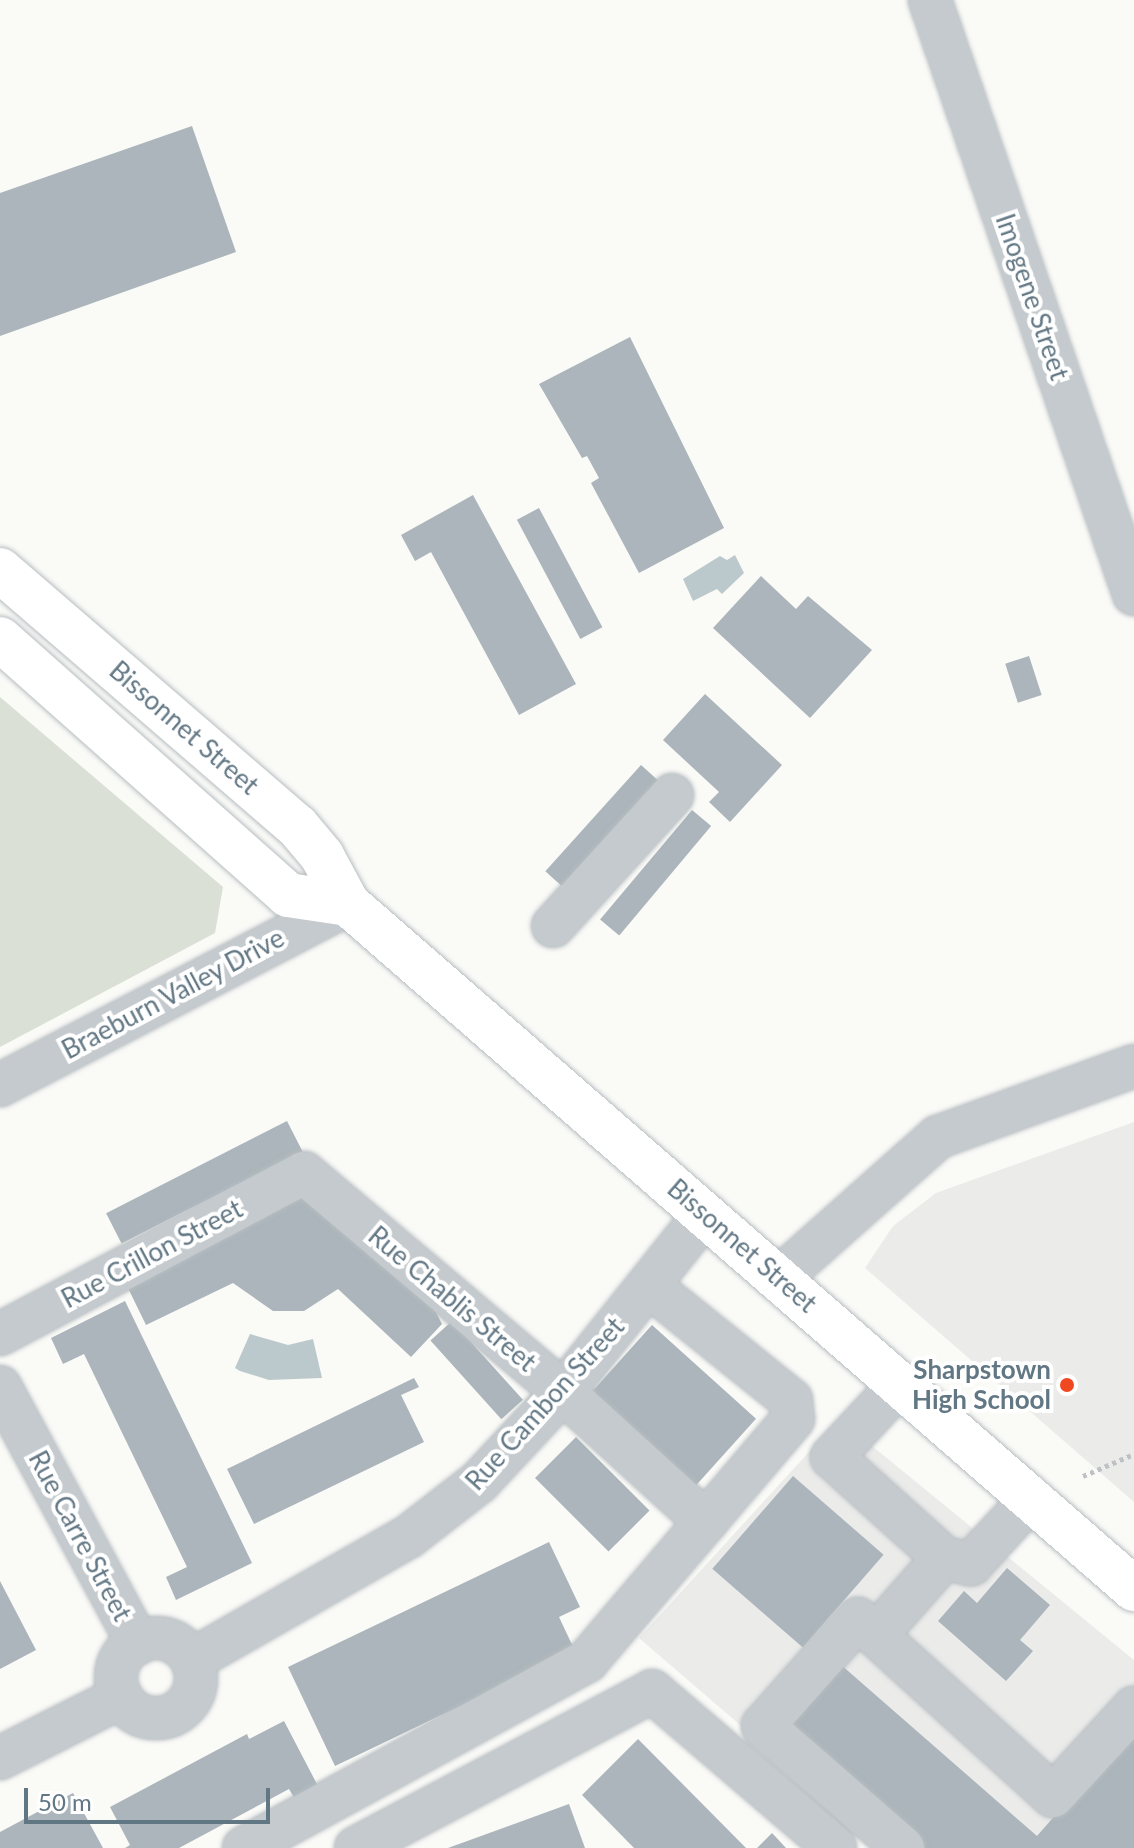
<!DOCTYPE html>
<html>
<head>
<meta charset="utf-8">
<style>
  body { margin:0 }
  #map { position:relative; width:1134px; height:1848px; overflow:hidden; background:#fafaf7; font-family:Lato,sans-serif }
  div>[style] { position:absolute }
  [style*='--x'] { left:calc(var(--x)*1px); top:calc(var(--y)*1px); width:calc(var(--w)*1px); rotate:calc(var(--a)*1deg) }
  .built>* { inset:0; background:#ebebea }
  .green>* { inset:0; background:#dae0d6 }
  .water>* { inset:0; background:#bbc9cc }
  .building>* { inset:0; background:#abb5bb; transform-origin:0 0 }
  .path>* { height:5px; margin-top:-2.5px; transform-origin:0; background:repeating-linear-gradient(90deg,#bec2c4 0 4px,transparent 0 8px) }
  .roads { filter:drop-shadow(0 0 2px #b7bdc1) drop-shadow(0 0 2px #b7bdc1) }
  .minor>* { height:42px; margin:-21px; padding:0 21px; transform-origin:21px; border-radius:21px; background:#c4cacd }
  .minor>.ring { margin:-21px; padding:0; box-sizing:content-box; background:none; border:42px solid #c4cacd; border-radius:50% }
  .major>* { height:44px; margin:-22px; padding:0 22px; transform-origin:22px; border-radius:22px; background:#fff }
  .dots>* { width:22px; height:22px; translate:-50% -50%; box-sizing:border-box; border:4px solid #fff; border-radius:50% }
  span { translate:-50% -50%; white-space:nowrap; text-align:center; line-height:1.15; -webkit-text-stroke:8px #fff; paint-order:stroke }
  .street-label { font-size:26px; color:#627784 }
  .poi-label { font-size:26px; color:#627784; font-weight:700 }
  .right { translate:-100% -50%; text-align:right }
  .scale { position:absolute; left:24px; top:1788px; width:246px; height:36px; box-sizing:border-box; border:4px solid #627784; border-top:0; padding-left:10px; font-size:24px; line-height:28px; white-space:nowrap; color:#627784; -webkit-text-stroke:6px #fff; paint-order:stroke }
</style>
</head>
<body>
<div id="map">
  <div class="built">
    <div style="clip-path:polygon(1134px 1122px,1134px 1502px,865px 1268px,893px 1226px,936px 1193px)"></div>
    <div style="clip-path:polygon(839px 1419px,1134px 1660px,1134px 1848px,883px 1848px,639px 1638px)"></div>
  </div>
  <div class="green">
    <div style="clip-path:polygon(0 697px,223px 887px,215px 933px,0 1047px)"></div>
  </div>
  <div class="water">
    <div style="clip-path:polygon(735px 555px,744px 573px,722px 594px,717px 589px,693px 601px,683px 579px,720px 556px,727px 560px)"></div>
    <div style="clip-path:polygon(250px 1334px,288px 1345px,313px 1339px,322px 1378px,269px 1380px,240px 1371px,235px 1368px)"></div>
  </div>
  <div class="building">
    <div style="clip-path:polygon(192px 126px,236px 252px,0 336px,0 193px)"></div>
    <div style="clip-path:polygon(630px 337px,724px 528px,639px 573px,591px 483px,599px 478px,587px 456px,582px 458px,539px 384px)"></div>
    <div style="clip-path:polygon(473px 495px,576px 684px,519px 715px,431px 552px,415px 561px,401px 535px)"></div>
    <div style="left:539px;top:508px;width:135px;height:25px;rotate:62deg"></div>
    <div style="clip-path:polygon(761px 576px,796px 609px,808px 596px,872px 650px,810px 718px,713px 628px)"></div>
    <div style="left:1029px;top:656px;width:41px;height:25px;rotate:72deg"></div>
    <div style="clip-path:polygon(705px 694px,782px 765px,730px 822px,709px 802px,719px 792px,663px 740px)"></div>
    <div style="left:641px;top:765px;width:25px;height:143px;rotate:42deg"></div>
    <div style="left:692px;top:810px;width:25px;height:143px;rotate:40deg"></div>
    <div style="left:287px;top:1121px;width:34px;height:203px;rotate:63deg"></div>
    <div style="clip-path:polygon(302px 1191px,435px 1310px,442px 1324px,411px 1357px,338px 1289px,304px 1311px,273px 1311px,233px 1283px,146px 1325px,128px 1288px)"></div>
    <div style="clip-path:polygon(125px 1301px,252px 1563px,176px 1600px,166px 1577px,187px 1567px,84px 1354px,63px 1364px,51px 1338px)"></div>
    <div style="left:452px;top:1321px;width:106px;height:29px;rotate:48deg"></div>
    <div style="left:652px;top:1325px;width:140px;height:98px;rotate:42deg"></div>
    <div style="clip-path:polygon(414px 1378px,419px 1387px,401px 1395px,424px 1442px,254px 1524px,227px 1469px)"></div>
    <div style="left:576px;top:1437px;width:104px;height:58px;rotate:45deg"></div>
    <div style="left:793px;top:1476px;width:120px;height:123px;rotate:41deg"></div>
    <div style="clip-path:polygon(549px 1542px,580px 1607px,559px 1617px,575px 1651px,335px 1766px,288px 1667px)"></div>
    <div style="clip-path:polygon(1007px 1568px,1050px 1605px,1020px 1640px,1033px 1651px,1006px 1681px,938px 1621px,964px 1591px,977px 1603px)"></div>
    <div style="clip-path:polygon(0 1581px,36px 1650px,0 1669px)"></div>
    <div style="clip-path:polygon(832px 1657px,1037px 1836px,1134px 1725px,1134px 1848px,925px 1848px,788px 1730px)"></div>
    <div style="clip-path:polygon(284px 1721px,319px 1788px,296px 1801px,289px 1789px,179px 1848px,125px 1848px,130px 1845px,110px 1807px,247px 1734px,249px 1739px)"></div>
    <div style="clip-path:polygon(638px 1739px,746px 1848px,634px 1848px,582px 1795px)"></div>
    <div style="clip-path:polygon(73px 1793px,103px 1848px,0 1848px,0 1832px)"></div>
    <div style="clip-path:polygon(569px 1804px,585px 1848px,448px 1848px)"></div>
    <div style="clip-path:polygon(772px 1833px,786px 1848px,757px 1848px)"></div>
  </div>
  <div class="path">
    <div style="--x:1083;--y:1476;--w:56;--a:-23.3"></div>
  </div>
  <div class="roads">
    <div class="minor">
      <div style="--x:930;--y:0;--w:628;--a:71.05"></div>
      <div style="--x:553;--y:926;--w:177;--a:-47.7"></div>
      <div style="--x:0;--y:1085;--w:392;--a:-27.5"></div>
      <div style="--x:778;--y:1279;--w:214;--a:-41.6"></div>
      <div style="--x:938;--y:1137;--w:208;--a:-19.9"></div>
      <div style="--x:0;--y:1334;--w:344;--a:-27.9"></div>
      <div style="--x:304;--y:1173;--w:339;--a:40.2"></div>
      <div style="--x:563;--y:1392;--w:193;--a:42.3"></div>
      <div style="--x:900;--y:1384;--w:100;--a:133"></div>
      <div style="--x:832;--y:1457;--w:151;--a:42"></div>
      <div style="--x:944;--y:1558;--w:28;--a:13"></div>
      <div style="--x:971;--y:1564;--w:88;--a:-47.3"></div>
      <div style="--x:0;--y:1387;--w:291;--a:61.7"></div>
      <div style="--x:876;--y:1635;--w:103;--a:-48.6"></div>
      <div class="ring" style="left:116px;top:1638px;width:38px;height:38px"></div>
      <div style="--x:192;--y:1660;--w:249;--a:-29.7"></div>
      <div style="--x:408;--y:1537;--w:90;--a:-37.8"></div>
      <div style="--x:479;--y:1482;--w:123;--a:-47"></div>
      <div style="--x:563;--y:1392;--w:228;--a:-51.4"></div>
      <div style="--x:0;--y:1758;--w:136;--a:-26.8"></div>
      <div style="--x:244;--y:1848;--w:391;--a:-28.6"></div>
      <div style="--x:587;--y:1661;--w:318;--a:-49.6"></div>
      <div style="--x:793;--y:1419;--w:19;--a:-96"></div>
      <div style="--x:791;--y:1400;--w:182;--a:-141.2"></div>
      <div style="--x:356;--y:1848;--w:335;--a:-27.9"></div>
      <div style="--x:652;--y:1691;--w:241;--a:40.6"></div>
      <div style="--x:903;--y:1848;--w:186;--a:-138.9"></div>
      <div style="--x:763;--y:1726;--w:143;--a:-48.4"></div>
      <div style="--x:858;--y:1619;--w:263;--a:42.2"></div>
      <div style="--x:1053;--y:1796;--w:120;--a:-47.4"></div>
    </div>
    <div class="major">
      <div style="--x:0;--y:570;--w:392;--a:40.8"></div>
      <div style="--x:297;--y:826;--w:39;--a:50"></div>
      <div style="--x:322;--y:856;--w:55;--a:61.6"></div>
      <div style="--x:348;--y:904;--w:1043;--a:41.07"></div>
      <div style="--x:0;--y:639;--w:385;--a:41.6"></div>
      <div style="--x:288;--y:895;--w:61;--a:8.5"></div>
    </div>
  </div>
  <div class="dots">
    <div style="left:1067px;top:1385px;background:#f04821"></div>
  </div>
  <div class="street-label">
    <span style="left:1032px;top:297px;rotate:71deg">Imogene Street</span>
    <span style="left:184px;top:728px;rotate:41deg">Bissonnet Street</span>
    <span style="left:173px;top:994px;rotate:-28deg">Braeburn Valley Drive</span>
    <span style="left:742px;top:1246px;rotate:41deg">Bissonnet Street</span>
    <span style="left:152px;top:1254px;rotate:-28deg">Rue Crillon Street</span>
    <span style="left:452px;top:1299px;rotate:40deg">Rue Chablis Street</span>
    <span style="left:545px;top:1404px;rotate:-48deg">Rue Cambon Street</span>
    <span style="left:80px;top:1536px;rotate:62deg">Rue Carre Street</span>
  </div>
  <div class="poi-label">
    <span class="right" style="left:1051px;top:1385px">Sharpstown<br>High School</span>
  </div>
  <div class="scale">50 m</div>
</div>
</body>
</html>
